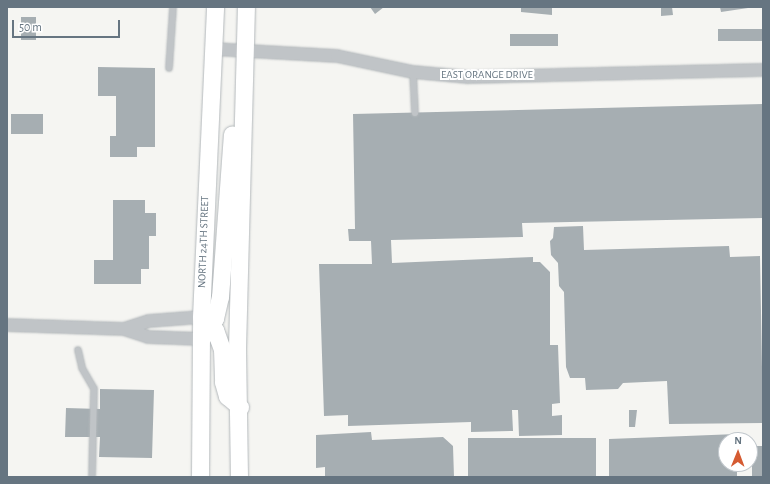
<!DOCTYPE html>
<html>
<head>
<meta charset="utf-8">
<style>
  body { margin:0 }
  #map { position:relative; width:770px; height:484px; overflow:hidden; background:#f5f5f2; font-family:"Alegreya Sans",sans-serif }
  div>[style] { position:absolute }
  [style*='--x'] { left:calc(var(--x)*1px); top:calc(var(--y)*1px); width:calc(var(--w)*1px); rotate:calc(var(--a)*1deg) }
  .building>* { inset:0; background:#a6aeb2; transform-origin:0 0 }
  .roads { filter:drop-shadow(0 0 1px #b3b8bb) drop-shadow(0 0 1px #b3b8bb) }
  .service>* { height:6px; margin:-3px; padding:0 3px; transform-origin:3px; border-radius:3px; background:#c0c4c7 }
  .minor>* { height:12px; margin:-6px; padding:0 6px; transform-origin:6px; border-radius:6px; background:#c0c4c7 }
  .secondary>* { height:17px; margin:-8.5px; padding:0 8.5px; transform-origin:8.5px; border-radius:8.5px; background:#fff }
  span { translate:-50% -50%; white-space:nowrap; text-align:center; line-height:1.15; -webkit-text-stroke:4px #fff; paint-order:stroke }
  .street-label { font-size:11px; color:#667581 }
  .frame { position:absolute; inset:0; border:8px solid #667581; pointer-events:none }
  .north { position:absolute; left:718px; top:432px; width:40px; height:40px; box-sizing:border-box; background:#fff; border:1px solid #c2c8cd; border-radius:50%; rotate:1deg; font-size:11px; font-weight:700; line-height:16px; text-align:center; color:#667581 }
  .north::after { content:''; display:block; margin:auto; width:14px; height:18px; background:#d55b32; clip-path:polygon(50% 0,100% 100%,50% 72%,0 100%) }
  .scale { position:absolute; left:12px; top:20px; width:108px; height:18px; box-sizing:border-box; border:2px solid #667581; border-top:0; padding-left:5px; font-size:12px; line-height:14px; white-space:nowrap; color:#667581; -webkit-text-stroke:3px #fff; paint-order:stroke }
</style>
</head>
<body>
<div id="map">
  <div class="building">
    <div style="clip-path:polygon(370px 7px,384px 7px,375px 14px)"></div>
    <div style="clip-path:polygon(521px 7px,552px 7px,552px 15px,521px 12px)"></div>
    <div style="clip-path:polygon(661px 7px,672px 7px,673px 15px,661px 16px)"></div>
    <div style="clip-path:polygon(720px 7px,748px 7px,748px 8px,721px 12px)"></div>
    <div style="left:21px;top:17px;width:15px;height:23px"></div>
    <div style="left:763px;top:29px;width:12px;height:45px;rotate:90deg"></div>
    <div style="left:558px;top:34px;width:12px;height:48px;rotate:90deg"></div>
    <div style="clip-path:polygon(98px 67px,155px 68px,155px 147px,137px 147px,137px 157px,110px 157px,110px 136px,116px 136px,116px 96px,98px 96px)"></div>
    <div style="clip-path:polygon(763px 104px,763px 218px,522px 223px,523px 237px,391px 240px,392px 263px,533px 257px,533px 262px,540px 262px,550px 272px,550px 345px,558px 345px,560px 403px,552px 404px,552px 416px,562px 415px,562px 435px,519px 436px,518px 410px,512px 410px,513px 431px,471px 432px,471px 422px,348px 426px,348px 415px,324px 416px,319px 264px,372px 264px,371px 241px,349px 241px,348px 229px,355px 229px,353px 114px)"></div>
    <div style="left:11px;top:114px;width:32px;height:20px"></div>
    <div style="clip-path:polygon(113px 200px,145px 200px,145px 213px,156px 213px,156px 236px,149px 236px,149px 269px,141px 269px,141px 284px,94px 284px,94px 260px,113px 260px)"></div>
    <div style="clip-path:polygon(583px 226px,584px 250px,729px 246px,730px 257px,760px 256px,763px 423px,669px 424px,667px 381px,623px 383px,618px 389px,586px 390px,585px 378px,570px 378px,566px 367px,564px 292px,559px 286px,558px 263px,551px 255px,550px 241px,553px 238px,554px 227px)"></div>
    <div style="clip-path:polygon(100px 389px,154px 390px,152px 458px,99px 457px,100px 437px,65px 437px,66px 408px,100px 409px)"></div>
    <div style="clip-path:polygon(629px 410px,637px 410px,635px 427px,629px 427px)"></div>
    <div style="clip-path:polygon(371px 432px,372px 440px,443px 437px,453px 446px,454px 477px,325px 477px,325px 467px,316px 468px,316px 435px)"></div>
    <div style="clip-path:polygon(737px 434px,737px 440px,726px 440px,726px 464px,737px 464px,737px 477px,609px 477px,609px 439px)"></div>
    <div style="left:596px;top:438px;width:39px;height:128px;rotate:90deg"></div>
    <div style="left:752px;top:446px;width:11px;height:31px"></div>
  </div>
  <div class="roads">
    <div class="service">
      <div style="--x:169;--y:68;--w:61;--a:-86.2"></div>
      <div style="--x:413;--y:72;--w:41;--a:87.2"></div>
      <div style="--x:78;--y:350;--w:18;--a:77"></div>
      <div style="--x:82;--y:368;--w:24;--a:60"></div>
      <div style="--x:94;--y:389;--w:88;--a:91.3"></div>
    </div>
    <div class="minor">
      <div style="--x:213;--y:49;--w:124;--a:3.2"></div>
      <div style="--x:337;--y:56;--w:78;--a:11.9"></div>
      <div style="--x:413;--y:72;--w:55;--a:5.2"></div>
      <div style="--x:468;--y:77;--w:295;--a:-1.4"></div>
      <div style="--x:7;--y:325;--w:117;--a:2"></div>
      <div style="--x:124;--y:329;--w:25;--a:18"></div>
      <div style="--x:148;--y:337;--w:53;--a:2.2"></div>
      <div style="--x:124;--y:329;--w:26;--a:-18"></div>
      <div style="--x:149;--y:321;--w:52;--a:-4.4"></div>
    </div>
    <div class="secondary">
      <div style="--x:204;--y:319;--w:16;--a:45"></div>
      <div style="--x:215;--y:330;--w:20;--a:70"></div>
      <div style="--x:222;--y:349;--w:33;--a:88"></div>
      <div style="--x:223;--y:382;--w:15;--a:74"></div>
      <div style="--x:227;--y:396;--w:17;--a:40"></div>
      <div style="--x:201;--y:339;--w:25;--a:-56"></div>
      <div style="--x:215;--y:318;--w:22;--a:-77"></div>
      <div style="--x:220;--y:297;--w:163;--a:-85.8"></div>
      <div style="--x:200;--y:477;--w:160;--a:-89.6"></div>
      <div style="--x:201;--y:317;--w:310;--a:-87.4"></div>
      <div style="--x:239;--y:477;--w:129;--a:-90.9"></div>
      <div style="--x:237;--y:348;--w:341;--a:-88.5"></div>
    </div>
  </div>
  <div class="street-label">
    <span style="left:487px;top:75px">EAST ORANGE DRIVE</span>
    <span style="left:204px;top:242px;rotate:-88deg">NORTH 24TH STREET</span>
  </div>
  <div class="frame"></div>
  <div class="north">N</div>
  <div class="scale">50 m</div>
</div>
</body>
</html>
